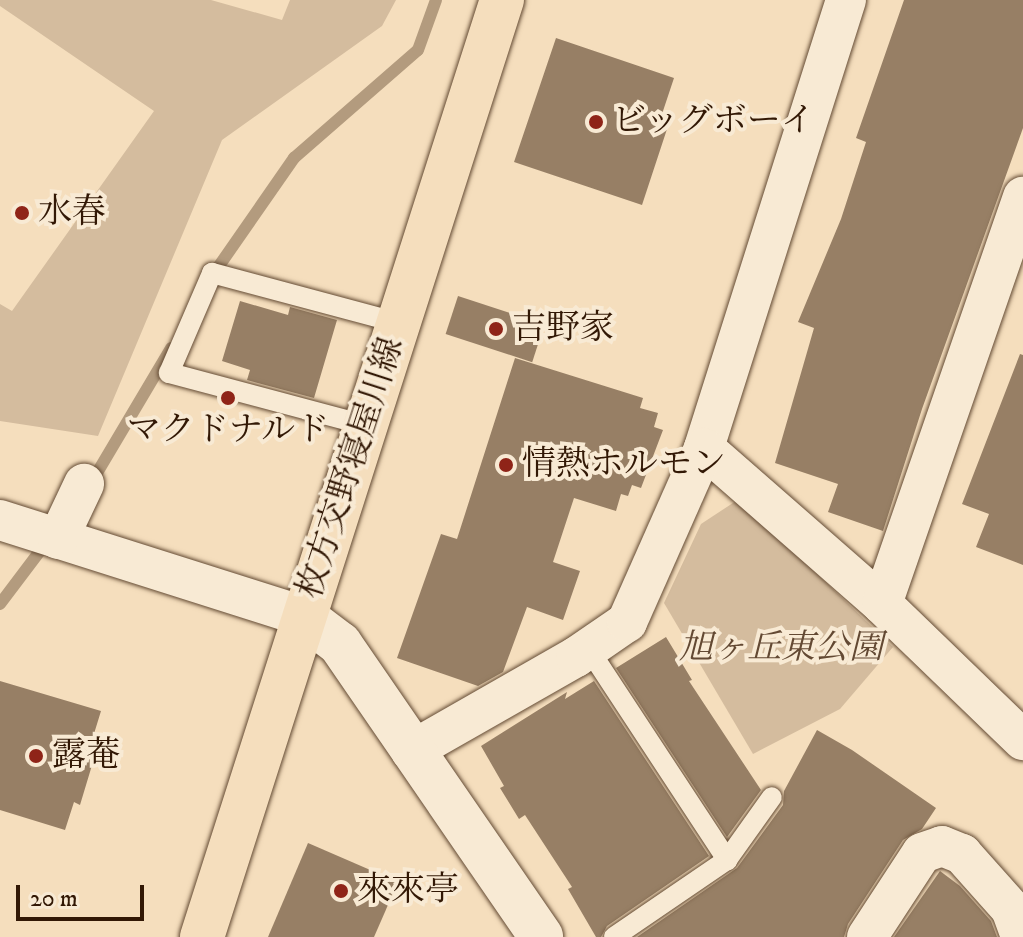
<!DOCTYPE html>
<html>
<head>
<meta charset="utf-8">
<style>
  body { margin:0 }
  #map { position:relative; width:1023px; height:937px; overflow:hidden; background:#f5debd; font-family:"IM FELL DW Pica","Noto Serif JP",serif }
  div>[style] { position:absolute }
  [style*='--x'] { left:calc(var(--x)*1px); top:calc(var(--y)*1px); width:calc(var(--w)*1px); rotate:calc(var(--a)*1deg) }
  .green>* { inset:0; background:#d4bc9e }
  .stream>* { height:12px; margin:-6px; padding:0 6px; transform-origin:6px; border-radius:6px; background:#b39b7e }
  .building>* { inset:0; background:#977f65; transform-origin:0 0 }
  .roads { filter:drop-shadow(0 0 2px #634a33) drop-shadow(0 0 2px #634a33) }
  .service>* { height:20px; margin:-10px; padding:0 10px; transform-origin:10px; border-radius:10px; background:#f8ead4 }
  .minor>* { height:40px; margin:-20px; padding:0 20px; transform-origin:20px; border-radius:20px; background:#f8ead4 }
  .tertiary>* { height:44px; margin:-22px; padding:0 22px; transform-origin:22px; border-radius:22px; background:#f8ead4 }
  .primary>* { height:44px; margin:-22px; padding:0 22px; transform-origin:22px; border-radius:22px; background:#f5debd }
  .dots>* { width:22px; height:22px; translate:-50% -50%; box-sizing:border-box; border:4px solid #f8ead4; border-radius:50% }
  span { translate:-50% -50%; white-space:nowrap; text-align:center; line-height:1.15; -webkit-text-stroke:8px #f8ead4; paint-order:stroke }
  .poi-label { font-size:34px; color:#321805 }
  .left { translate:0 -50%; text-align:left }
  .street-label { font-size:34px; color:#321805 }
  .park-label { font-size:34px; color:#634933; font-style:italic }
  .scale { position:absolute; left:16px; top:885px; width:128px; height:36px; box-sizing:border-box; border:4px solid #321805; border-top:0; padding-left:10px; font-size:24px; line-height:28px; white-space:nowrap; color:#321805; -webkit-text-stroke:6px #f8ead4; paint-order:stroke }
</style>
</head>
<body>
<div id="map">
  <div class="green">
    <div style="clip-path:polygon(0 0,211px 0,282px 20px,290px 0,396px 0,382px 26px,222px 140px,98px 436px,0 421px,0 304px,12px 311px,154px 111px,0 6px)"></div>
    <div style="clip-path:polygon(739px 499px,893px 647px,840px 709px,753px 754px,664px 603px,701px 524px)"></div>
  </div>
  <div class="stream">
    <div style="--x:212;--y:276;--w:144;--a:-55.2"></div>
    <div style="--x:294;--y:158;--w:164;--a:-41.1"></div>
    <div style="--x:418;--y:50;--w:53;--a:-70.2"></div>
    <div style="--x:91;--y:483;--w:157;--a:-59.3"></div>
    <div style="--x:0;--y:604;--w:76;--a:-53"></div>
  </div>
  <div class="building">
    <div style="clip-path:polygon(904px 0,1023px 0,1023px 128px,922px 409px,883px 531px,828px 512px,838px 484px,775px 463px,814px 328px,798px 322px,841px 219px,866px 142px,856px 138px)"></div>
    <div style="clip-path:polygon(556px 38px,674px 78px,660px 120px,669px 123px,642px 205px,514px 162px)"></div>
    <div style="left:458px;top:296px;width:91px;height:40px;rotate:18deg"></div>
    <div style="clip-path:polygon(240px 301px,288px 315px,290px 307px,337px 320px,314px 398px,247px 380px,250px 370px,222px 361px)"></div>
    <div style="clip-path:polygon(1020px 354px,1023px 355px,1023px 565px,976px 547px,989px 514px,962px 504px)"></div>
    <div style="clip-path:polygon(515px 358px,643px 398px,640px 408px,658px 413px,654px 427px,663px 430px,641px 488px,632px 485px,628px 496px,621px 494px,616px 511px,574px 498px,553px 562px,580px 571px,563px 620px,527px 607px,503px 672px,478px 686px,397px 658px,441px 534px,457px 539px)"></div>
    <div style="clip-path:polygon(666px 637px,692px 680px,689px 681px,761px 790px,727px 837px,616px 668px)"></div>
    <div style="clip-path:polygon(0 681px,101px 711px,89px 750px,96px 752px,80px 805px,74px 802px,65px 830px,0 810px)"></div>
    <div style="clip-path:polygon(594px 681px,709px 856px,607px 926px,601px 937px,596px 937px,568px 889px,572px 887px,525px 815px,519px 819px,500px 788px,504px 786px,481px 746px,567px 692px,565px 699px)"></div>
    <div style="clip-path:polygon(817px 730px,852px 750px,936px 808px,922px 829px,903px 840px,848px 924px,844px 937px,637px 937px,737px 868px,783px 805px,784px 791px)"></div>
    <div style="clip-path:polygon(308px 843px,398px 882px,374px 937px,268px 937px)"></div>
    <div style="clip-path:polygon(940px 871px,960px 886px,991px 921px,997px 937px,894px 937px)"></div>
  </div>
  <div class="roads">
    <div class="service">
      <div style="--x:365;--y:425;--w:203;--a:-165.1"></div>
      <div style="--x:169;--y:373;--w:109;--a:-66.7"></div>
      <div style="--x:212;--y:273;--w:194;--a:15"></div>
      <div style="--x:588;--y:648;--w:254;--a:56.7"></div>
      <div style="--x:614;--y:937;--w:137;--a:-34.3"></div>
      <div style="--x:727;--y:860;--w:77;--a:-54.5"></div>
    </div>
    <div class="minor">
      <div style="--x:846;--y:0;--w:470;--a:107.6"></div>
      <div style="--x:704;--y:448;--w:237;--a:41.2"></div>
      <div style="--x:882;--y:604;--w:196;--a:44"></div>
      <div style="--x:0;--y:520;--w:318;--a:17.6"></div>
      <div style="--x:58;--y:539;--w:61;--a:-64.7"></div>
      <div style="--x:882;--y:604;--w:431;--a:-70.9"></div>
      <div style="--x:411;--y:751;--w:190;--a:-29.7"></div>
      <div style="--x:576;--y:657;--w:62;--a:-34.5"></div>
      <div style="--x:627;--y:622;--w:190;--a:-66.1"></div>
      <div style="--x:867;--y:937;--w:100;--a:-56.8"></div>
      <div style="--x:922;--y:853;--w:21;--a:-19"></div>
      <div style="--x:942;--y:846;--w:22;--a:22"></div>
      <div style="--x:962;--y:854;--w:74;--a:48.3"></div>
      <div style="--x:1011;--y:909;--w:30;--a:70"></div>
    </div>
    <div class="tertiary">
      <div style="--x:303;--y:616;--w:46;--a:37.1"></div>
      <div style="--x:340;--y:644;--w:355;--a:55.5"></div>
    </div>
    <div class="primary">
      <div style="--x:202;--y:937;--w:984;--a:-72.25"></div>
    </div>
  </div>
  <div class="dots">
    <div style="left:596px;top:122px;background:#8f2418"></div>
    <div style="left:22px;top:213px;background:#8f2418"></div>
    <div style="left:496px;top:329px;background:#8f2418"></div>
    <div style="left:228px;top:398px;background:#8f2418"></div>
    <div style="left:506px;top:465px;background:#8f2418"></div>
    <div style="left:36px;top:756px;background:#8f2418"></div>
    <div style="left:341px;top:891px;background:#8f2418"></div>
  </div>
  <div class="poi-label">
    <span class="left" style="left:612px;top:122px">ビッグボーイ</span>
    <span class="left" style="left:38px;top:213px">水春</span>
    <span class="left" style="left:512px;top:329px">吉野家</span>
    <span style="left:228px;top:431px">マクドナルド</span>
    <span class="left" style="left:522px;top:465px">情熱ホルモン</span>
    <span class="left" style="left:52px;top:756px">露菴</span>
    <span class="left" style="left:357px;top:891px">來來亭</span>
  </div>
  <div class="street-label">
    <span style="left:351px;top:468px;rotate:-72deg">枚方交野寝屋川線</span>
  </div>
  <div class="park-label">
    <span style="left:781px;top:649px">旭ヶ丘東公園</span>
  </div>
  <div class="scale">20 m</div>
</div>
</body>
</html>
